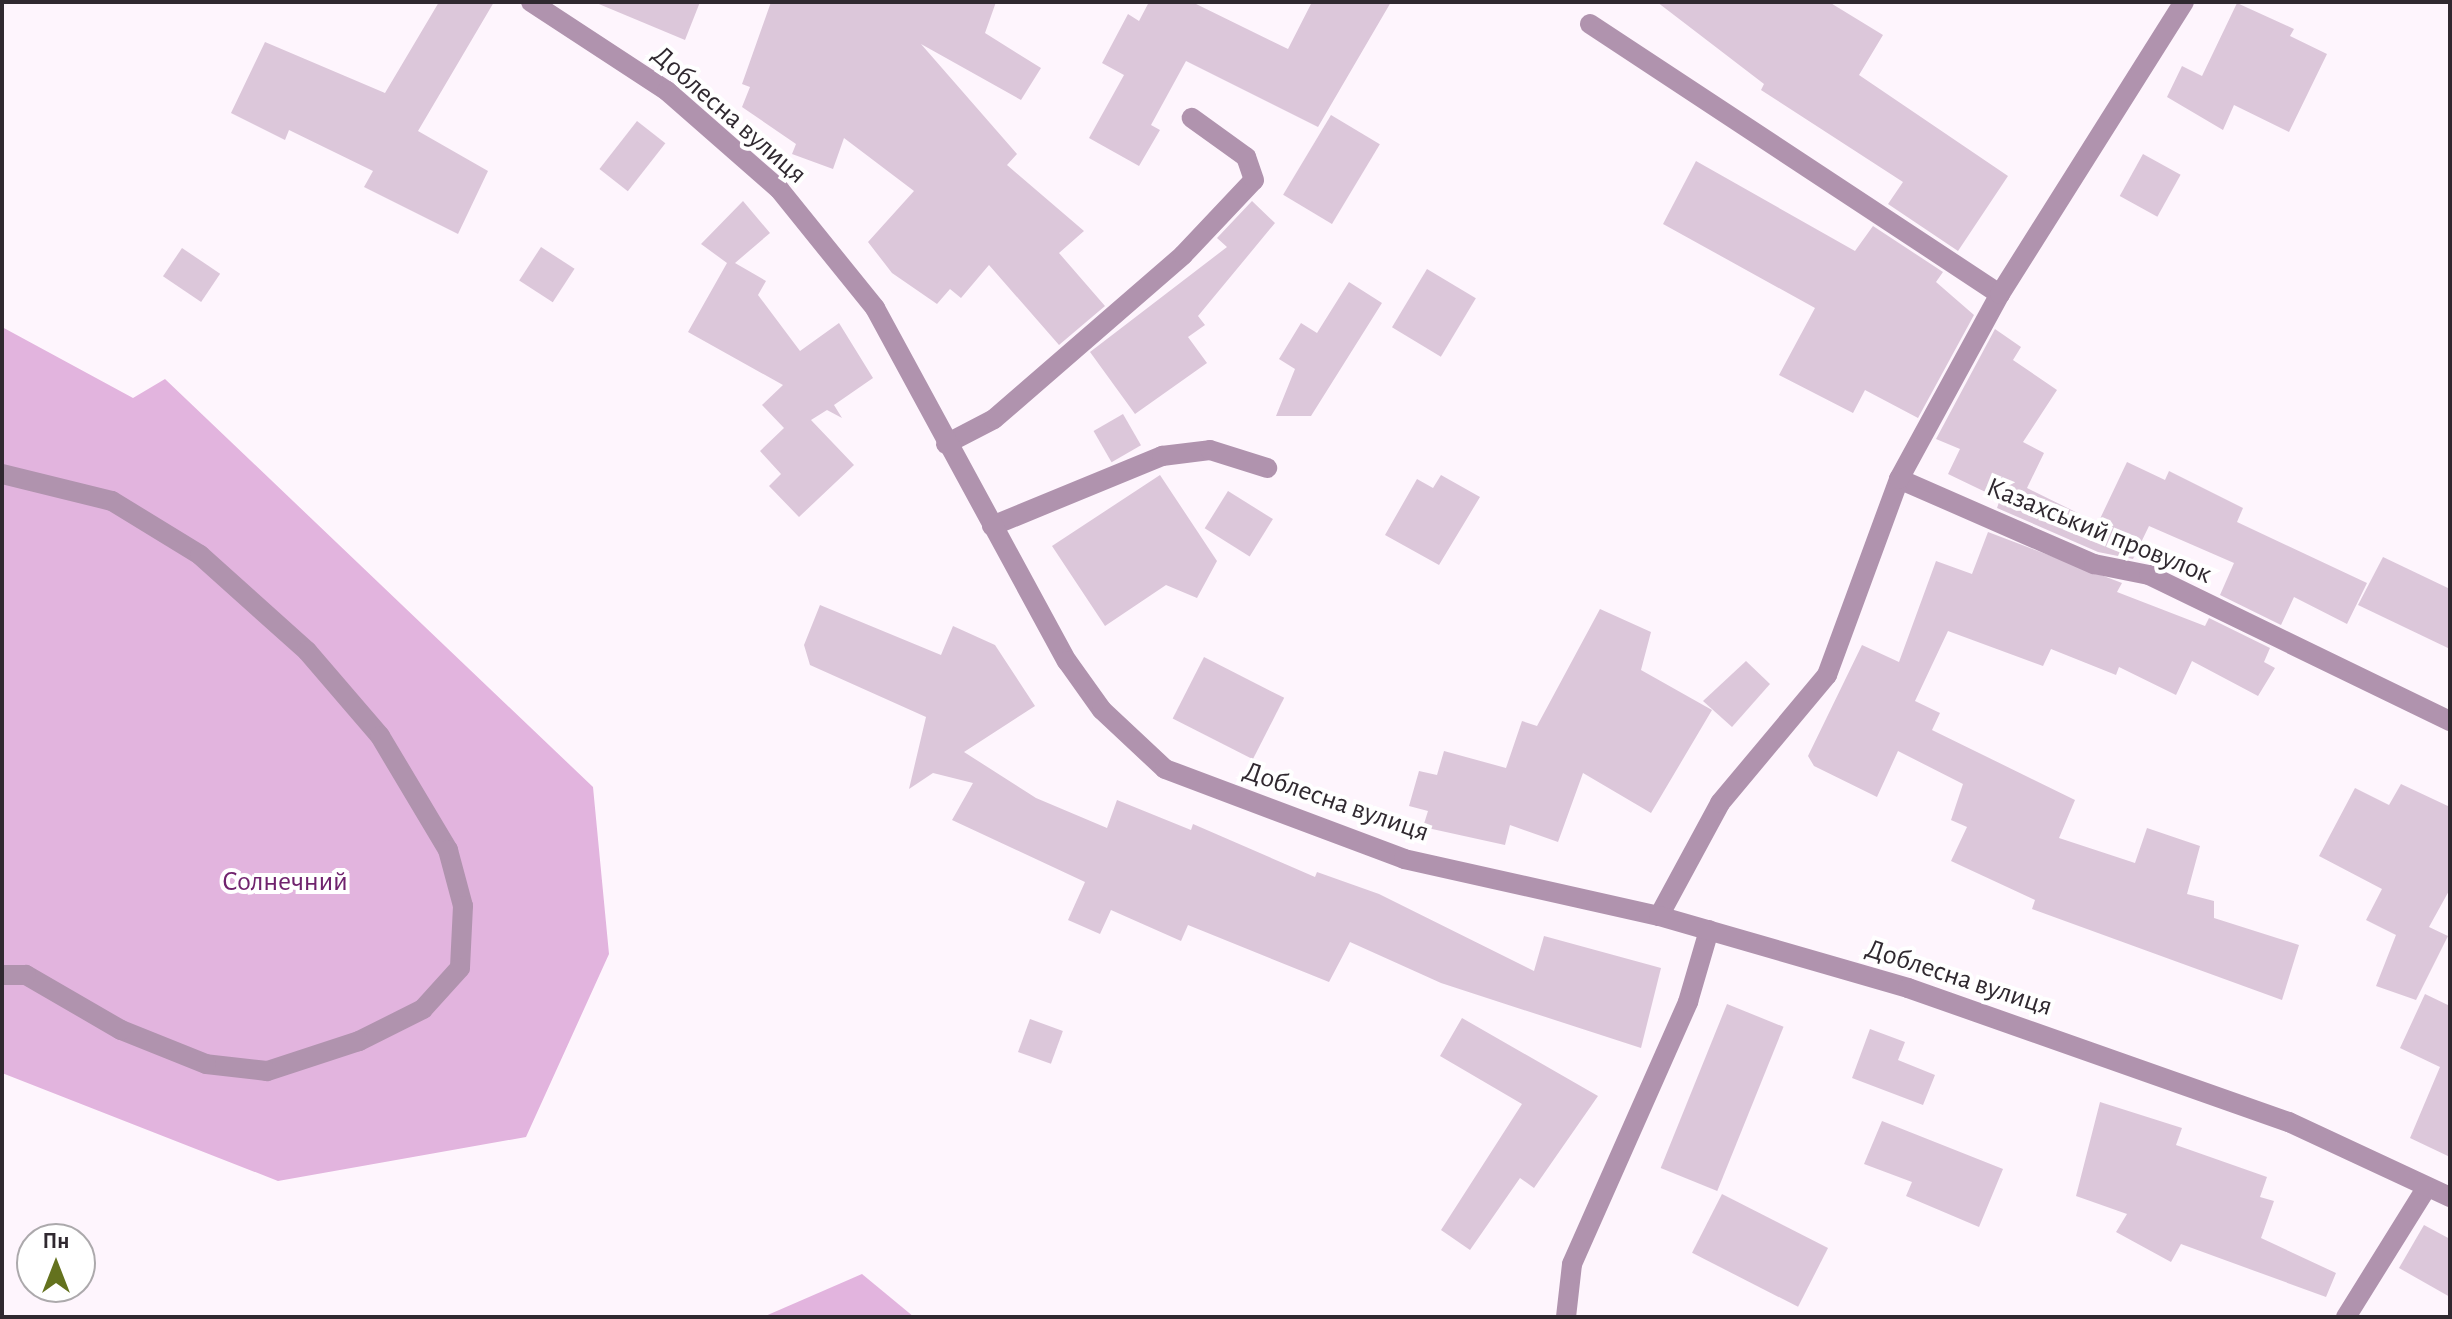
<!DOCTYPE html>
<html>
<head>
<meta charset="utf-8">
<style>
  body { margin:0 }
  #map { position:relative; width:2452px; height:1319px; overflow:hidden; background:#fef5fd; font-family:"Alegreya Sans",sans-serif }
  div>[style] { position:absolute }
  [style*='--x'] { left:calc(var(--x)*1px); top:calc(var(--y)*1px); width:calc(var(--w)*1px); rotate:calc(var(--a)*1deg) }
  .green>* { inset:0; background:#e2b4de }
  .building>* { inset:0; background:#dcc7da; transform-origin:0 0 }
  .service>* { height:20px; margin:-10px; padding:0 10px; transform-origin:10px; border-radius:10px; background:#b093ae }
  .minor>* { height:20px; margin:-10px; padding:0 10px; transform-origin:10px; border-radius:10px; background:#b093ae }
  .tertiary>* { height:20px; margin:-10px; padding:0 10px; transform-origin:10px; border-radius:10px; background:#b093ae }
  span { translate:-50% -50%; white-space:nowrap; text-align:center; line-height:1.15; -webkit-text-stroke:8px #fff; paint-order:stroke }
  .street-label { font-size:28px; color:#302930 }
  .park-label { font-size:28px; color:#70236e }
  .frame { position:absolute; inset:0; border:4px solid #302930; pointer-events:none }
  .north { position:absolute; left:16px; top:1223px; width:80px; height:80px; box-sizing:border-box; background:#fff; border:2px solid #aca9ac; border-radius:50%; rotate:0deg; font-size:22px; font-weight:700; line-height:32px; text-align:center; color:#302930 }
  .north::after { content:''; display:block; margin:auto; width:28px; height:36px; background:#64721e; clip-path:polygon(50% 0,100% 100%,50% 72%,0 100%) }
</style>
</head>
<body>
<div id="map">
  <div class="green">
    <div style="clip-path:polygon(2px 327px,133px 398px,165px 379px,593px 787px,609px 954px,526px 1137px,278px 1181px,2px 1073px)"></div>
    <div style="clip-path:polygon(862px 1274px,914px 1317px,763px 1317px)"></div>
  </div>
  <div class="building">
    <div style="clip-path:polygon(439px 2px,494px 2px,418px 131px,488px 171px,458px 234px,364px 187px,373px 171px,289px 130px,285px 140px,231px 113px,265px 42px,385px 93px)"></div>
    <div style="clip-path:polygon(594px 2px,700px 2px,685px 40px)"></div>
    <div style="clip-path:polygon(771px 2px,996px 2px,985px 33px,1041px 68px,1021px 100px,921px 44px,1017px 154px,1007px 165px,1084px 231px,1059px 253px,1105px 306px,1059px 345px,989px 265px,961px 298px,950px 289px,937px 304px,892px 273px,868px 242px,914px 191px,844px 138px,833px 169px,792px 154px,796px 144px,742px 107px,750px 87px,742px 84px)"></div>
    <div style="clip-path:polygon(1149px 2px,1192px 2px,1288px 49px,1312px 2px,1391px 2px,1318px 127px,1186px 61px,1151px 125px,1160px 130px,1139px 166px,1089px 138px,1124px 75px,1102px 63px,1128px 14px,1139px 21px)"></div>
    <div style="clip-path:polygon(1657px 2px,1829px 2px,1883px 35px,1859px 75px,2008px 176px,1958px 251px,1888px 204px,1903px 182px,1761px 90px,1764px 84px)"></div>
    <div style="clip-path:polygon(2237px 3px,2294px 29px,2290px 36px,2327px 54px,2289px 132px,2234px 105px,2223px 130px,2167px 97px,2182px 66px,2202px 76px)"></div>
    <div style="left:1331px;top:115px;width:57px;height:93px;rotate:31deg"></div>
    <div style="left:637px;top:121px;width:36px;height:61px;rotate:38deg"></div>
    <div style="left:2143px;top:154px;width:43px;height:48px;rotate:29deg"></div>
    <div style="clip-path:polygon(1696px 161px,1855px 251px,1873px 226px,1943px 272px,1936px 282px,1974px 315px,1918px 418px,1865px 390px,1853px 413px,1779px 375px,1815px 308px,1663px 224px)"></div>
    <div style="clip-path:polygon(743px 201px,770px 233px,735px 263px,766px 281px,758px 295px,800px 351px,839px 323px,873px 378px,834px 405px,842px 418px,827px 410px,811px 420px,854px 465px,799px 517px,769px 486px,781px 474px,760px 451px,784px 428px,762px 405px,783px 385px,688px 332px,727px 263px,701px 244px)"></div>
    <div style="clip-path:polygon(1252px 201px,1275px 223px,1198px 316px,1205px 325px,1188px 337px,1207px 363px,1135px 414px,1090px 352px,1227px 247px,1217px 238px)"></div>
    <div style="left:541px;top:247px;width:40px;height:40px;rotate:33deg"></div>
    <div style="left:182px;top:248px;width:46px;height:34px;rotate:34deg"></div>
    <div style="left:1427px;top:269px;width:57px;height:68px;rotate:31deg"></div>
    <div style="clip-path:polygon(1349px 282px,1382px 303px,1311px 416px,1276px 416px,1295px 369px,1279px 359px,1301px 323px,1317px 333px)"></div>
    <div style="clip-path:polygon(1995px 329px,2021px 347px,2013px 360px,2057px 390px,2023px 442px,2044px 453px,2027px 488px,2098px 523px,2127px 462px,2165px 480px,2169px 471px,2243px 508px,2237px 522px,2367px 583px,2347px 624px,2294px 597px,2281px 625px,2220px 595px,2234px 563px,2149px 526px,2133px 559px,2098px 552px,1997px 508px,2000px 499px,1948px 474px,1960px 449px,1936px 439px)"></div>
    <div style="left:1123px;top:414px;width:36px;height:34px;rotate:60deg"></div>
    <div style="clip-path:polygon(1160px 475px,1217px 561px,1197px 598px,1166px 585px,1105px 626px,1052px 546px)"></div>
    <div style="clip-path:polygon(1441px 475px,1480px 497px,1439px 565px,1385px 535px,1417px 479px,1433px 488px)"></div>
    <div style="left:1228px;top:491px;width:53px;height:44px;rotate:32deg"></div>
    <div style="clip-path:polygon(1988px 532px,2122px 583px,2117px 592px,2205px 626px,2209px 618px,2270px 648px,2264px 662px,2275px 668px,2258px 696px,2192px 661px,2176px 695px,2119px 667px,2116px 675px,2051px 649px,2043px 666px,1948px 631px,1915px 701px,1940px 713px,1932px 730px,2075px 800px,2059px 838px,2135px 863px,2147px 828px,2200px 846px,2187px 894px,2214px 901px,2214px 918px,2299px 945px,2282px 1000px,2032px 909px,2035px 900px,1951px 861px,1967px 827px,1951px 820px,1963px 784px,1898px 751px,1877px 797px,1814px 766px,1808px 756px,1862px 645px,1899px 662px,1936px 561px,1972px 574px)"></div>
    <div style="clip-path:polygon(2383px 557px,2450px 589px,2450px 649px,2358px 605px)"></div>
    <div style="clip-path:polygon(820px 605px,941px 655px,953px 626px,995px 645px,1035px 706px,964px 752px,1036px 798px,1107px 828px,1117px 800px,1191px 830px,1193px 824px,1315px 877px,1317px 872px,1379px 894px,1534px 971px,1544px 936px,1661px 968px,1641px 1048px,1441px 983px,1350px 942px,1329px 982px,1188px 925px,1181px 941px,1111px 910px,1100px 934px,1068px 920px,1085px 882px,952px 820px,973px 783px,933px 773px,909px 789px,926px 717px,810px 665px,804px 645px)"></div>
    <div style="clip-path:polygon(1600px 609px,1651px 632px,1641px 670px,1712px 710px,1651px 813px,1583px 773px,1558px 842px,1510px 825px,1505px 845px,1423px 827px,1428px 811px,1409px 806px,1419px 771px,1437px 775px,1444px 751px,1506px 768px,1522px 721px,1537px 726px)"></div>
    <div style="left:1204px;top:657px;width:90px;height:69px;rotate:27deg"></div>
    <div style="clip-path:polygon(1746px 661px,1770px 684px,1732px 727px,1703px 701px)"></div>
    <div style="clip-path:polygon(2401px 784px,2450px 807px,2450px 889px,2429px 927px,2448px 936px,2416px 1000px,2376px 986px,2396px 935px,2366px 920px,2382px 889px,2319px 856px,2355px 788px,2389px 805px)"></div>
    <div style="clip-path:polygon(2425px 994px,2450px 1006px,2450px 1157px,2410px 1138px,2440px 1067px,2400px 1048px)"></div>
    <div style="left:1727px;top:1004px;width:61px;height:177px;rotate:22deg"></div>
    <div style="clip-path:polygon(1462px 1018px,1598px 1096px,1534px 1188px,1520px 1178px,1470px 1250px,1441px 1230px,1522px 1104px,1440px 1056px)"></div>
    <div style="left:1030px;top:1019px;width:35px;height:35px;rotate:20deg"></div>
    <div style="clip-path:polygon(1870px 1029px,1905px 1042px,1898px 1060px,1935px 1075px,1923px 1105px,1852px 1078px)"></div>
    <div style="clip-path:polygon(2100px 1102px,2182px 1128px,2176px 1145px,2267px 1177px,2260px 1197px,2274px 1201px,2261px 1238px,2336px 1273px,2326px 1297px,2181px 1244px,2171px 1262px,2116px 1232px,2127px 1214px,2076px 1196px)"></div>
    <div style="clip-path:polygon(1882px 1121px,2003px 1169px,1979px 1227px,1906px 1196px,1912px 1182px,1864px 1164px)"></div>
    <div style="left:1722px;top:1194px;width:119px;height:66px;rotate:27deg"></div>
    <div style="clip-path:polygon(2424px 1225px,2450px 1239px,2450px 1297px,2399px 1268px)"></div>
  </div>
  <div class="service">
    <div style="--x:1590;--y:24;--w:491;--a:33.4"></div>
    <div style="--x:946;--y:444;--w:54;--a:-27.5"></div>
    <div style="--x:994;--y:419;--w:250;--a:-40.9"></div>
    <div style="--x:1183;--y:255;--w:103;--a:-46.6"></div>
    <div style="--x:1254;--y:180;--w:24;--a:-109"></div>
    <div style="--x:1246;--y:157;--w:67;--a:-144.2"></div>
    <div style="--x:2;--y:474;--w:113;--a:13.8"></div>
    <div style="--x:112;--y:501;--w:103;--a:31.5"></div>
    <div style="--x:200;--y:555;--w:144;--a:41.9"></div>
    <div style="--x:307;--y:651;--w:112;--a:49.3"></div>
    <div style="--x:380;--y:736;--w:133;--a:59.2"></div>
    <div style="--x:448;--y:850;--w:58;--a:75"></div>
    <div style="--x:463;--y:906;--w:62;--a:92.8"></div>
    <div style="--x:460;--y:968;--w:55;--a:132.1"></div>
    <div style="--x:423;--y:1009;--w:72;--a:153.4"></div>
    <div style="--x:359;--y:1041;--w:97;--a:161.9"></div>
    <div style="--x:267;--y:1071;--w:61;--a:-173.5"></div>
    <div style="--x:206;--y:1064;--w:92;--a:-158.2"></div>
    <div style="--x:121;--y:1030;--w:110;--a:-149.9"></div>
    <div style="--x:26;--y:975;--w:24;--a:180"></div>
    <div style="--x:992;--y:526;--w:184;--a:-22.4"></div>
    <div style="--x:1162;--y:456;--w:48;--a:-7.1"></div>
    <div style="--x:1210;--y:450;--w:60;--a:17.5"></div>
    <div style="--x:1566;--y:1317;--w:53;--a:-83.5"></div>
    <div style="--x:1572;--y:1264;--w:287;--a:-66.1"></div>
    <div style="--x:1688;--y:1002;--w:75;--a:-73.7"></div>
    <div style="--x:2346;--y:1317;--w:153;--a:-58.1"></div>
  </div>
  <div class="minor">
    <div style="--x:1899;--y:479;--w:213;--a:23.6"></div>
    <div style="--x:2094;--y:564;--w:56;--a:11.3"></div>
    <div style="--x:2149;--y:575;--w:335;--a:25.9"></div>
    <div style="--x:1659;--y:916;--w:128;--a:-61.6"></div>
    <div style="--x:1720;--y:803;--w:167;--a:-50.1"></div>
    <div style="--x:1827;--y:675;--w:209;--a:-69.8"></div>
    <div style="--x:1899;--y:479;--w:211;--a:-61.4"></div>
    <div style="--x:2000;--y:294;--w:345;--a:-57.8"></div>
  </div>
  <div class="tertiary">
    <div style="--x:531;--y:2;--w:163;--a:33.2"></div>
    <div style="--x:667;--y:91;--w:149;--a:41.2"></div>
    <div style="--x:779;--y:189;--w:153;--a:51.1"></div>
    <div style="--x:875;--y:308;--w:402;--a:61.5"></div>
    <div style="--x:1067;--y:661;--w:60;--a:54.5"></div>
    <div style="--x:1102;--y:710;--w:86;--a:43.1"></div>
    <div style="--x:1165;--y:769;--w:255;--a:20.6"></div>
    <div style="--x:1404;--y:859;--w:261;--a:12.6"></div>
    <div style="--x:1659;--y:916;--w:259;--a:16.1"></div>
    <div style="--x:1908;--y:988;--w:404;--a:19.4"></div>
    <div style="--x:2289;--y:1122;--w:178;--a:25"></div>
  </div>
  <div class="street-label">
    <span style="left:729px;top:115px;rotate:41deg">Доблесна вулиця</span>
    <span style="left:2099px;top:531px;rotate:22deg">Казахський провулок</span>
    <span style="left:1336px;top:802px;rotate:19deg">Доблесна вулиця</span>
    <span style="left:1959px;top:978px;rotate:18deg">Доблесна вулиця</span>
  </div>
  <div class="park-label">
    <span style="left:285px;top:882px">Солнечний</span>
  </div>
  <div class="frame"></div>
  <div class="north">Пн</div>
</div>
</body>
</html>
